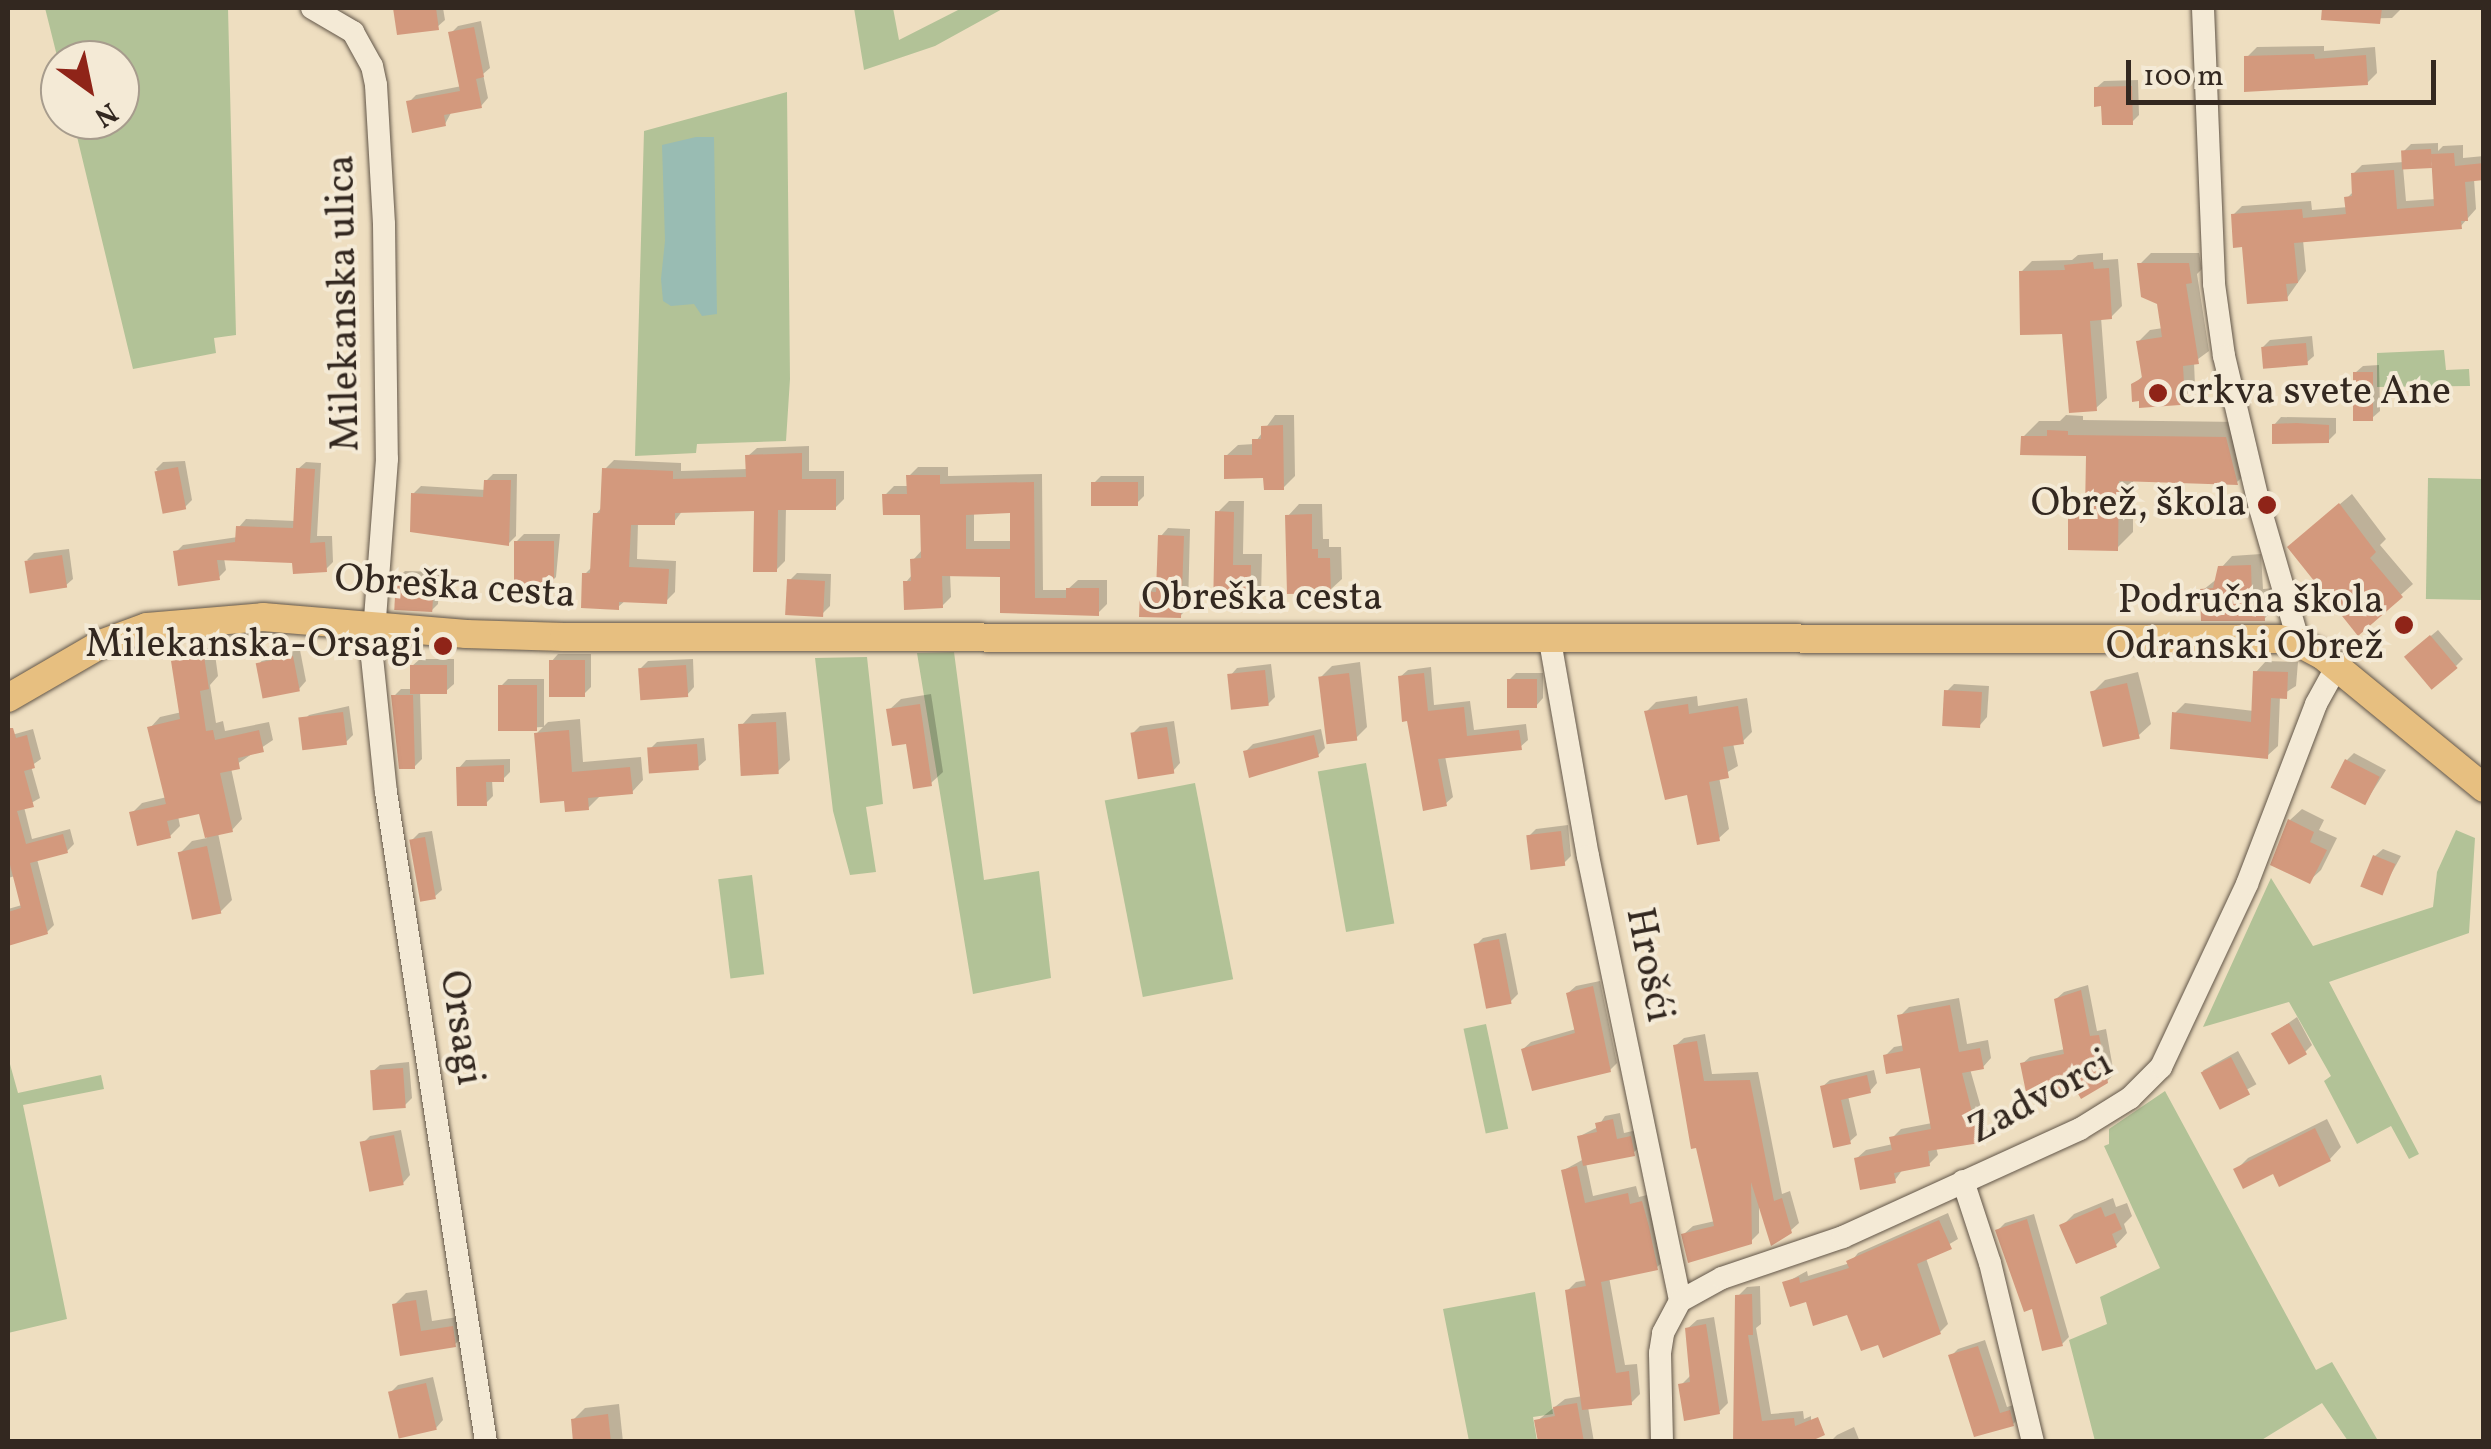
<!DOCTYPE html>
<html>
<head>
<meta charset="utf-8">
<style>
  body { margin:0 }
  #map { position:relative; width:2491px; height:1449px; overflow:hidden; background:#eedec0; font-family:Vollkorn,serif }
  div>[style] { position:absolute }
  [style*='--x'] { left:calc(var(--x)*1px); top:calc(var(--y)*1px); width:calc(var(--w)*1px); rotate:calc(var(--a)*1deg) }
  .green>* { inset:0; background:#b2c297; transform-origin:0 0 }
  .water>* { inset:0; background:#99bcb3 }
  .shadow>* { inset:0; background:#0003; transform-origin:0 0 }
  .building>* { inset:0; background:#d3997d; transform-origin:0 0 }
  .roads { filter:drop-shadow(0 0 2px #625648) drop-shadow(0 0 2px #625648) }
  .minor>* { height:22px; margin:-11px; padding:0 11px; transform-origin:11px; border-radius:11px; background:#f4ead6 }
  .major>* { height:28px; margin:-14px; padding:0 14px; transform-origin:14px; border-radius:14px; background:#e7bf80 }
  .dots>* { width:28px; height:28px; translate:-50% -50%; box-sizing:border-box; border:5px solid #f4ead6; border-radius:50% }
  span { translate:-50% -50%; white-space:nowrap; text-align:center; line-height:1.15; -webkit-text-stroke:8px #f4ead6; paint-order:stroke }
  .street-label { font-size:40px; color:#332820 }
  .poi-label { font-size:40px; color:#332820 }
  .left { translate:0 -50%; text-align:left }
  .right { translate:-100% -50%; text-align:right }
  .frame { position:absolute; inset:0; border:10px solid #332820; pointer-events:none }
  .north { position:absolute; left:40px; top:40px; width:100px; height:100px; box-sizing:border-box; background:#f4ead6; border:2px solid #a79c8d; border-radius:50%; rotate:147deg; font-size:28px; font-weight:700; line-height:40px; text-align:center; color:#332820 }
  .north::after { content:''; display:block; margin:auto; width:35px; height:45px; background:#8f2418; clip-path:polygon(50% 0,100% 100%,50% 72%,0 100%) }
  .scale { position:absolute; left:2126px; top:60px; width:310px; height:45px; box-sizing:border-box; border:5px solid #332820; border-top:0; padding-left:12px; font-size:30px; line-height:35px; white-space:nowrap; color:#332820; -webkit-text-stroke:8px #f4ead6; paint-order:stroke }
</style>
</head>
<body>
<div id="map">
  <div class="green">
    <div style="clip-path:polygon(45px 8px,228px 8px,236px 335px,214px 338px,216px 353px,133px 369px,73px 120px,120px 120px,120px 60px,60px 60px,60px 68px)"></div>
    <div style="clip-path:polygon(854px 8px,893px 8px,899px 40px,962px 8px,1004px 8px,935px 46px,864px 70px)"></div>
    <div style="clip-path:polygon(787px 92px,790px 379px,786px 441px,697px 444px,696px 453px,635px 456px,644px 131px)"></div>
    <div style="clip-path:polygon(2444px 350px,2446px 370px,2469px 369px,2470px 386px,2377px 387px,2377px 353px)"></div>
    <div style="left:2428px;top:478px;width:55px;height:121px;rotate:1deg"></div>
    <div style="clip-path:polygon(954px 652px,984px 880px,1039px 871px,1051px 978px,973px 994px,917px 653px)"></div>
    <div style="clip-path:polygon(867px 657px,883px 804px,866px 807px,876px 872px,850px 875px,833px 811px,815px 658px)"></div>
    <div style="left:1366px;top:763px;width:163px;height:49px;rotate:80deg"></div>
    <div style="left:1195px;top:783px;width:200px;height:92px;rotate:79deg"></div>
    <div style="clip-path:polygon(2456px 830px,2475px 838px,2469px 933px,2329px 982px,2419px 1154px,2409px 1159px,2391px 1126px,2357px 1144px,2324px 1081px,2331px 1076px,2289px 1002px,2203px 1027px,2271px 878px,2313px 946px,2433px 907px,2437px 872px)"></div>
    <div style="left:752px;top:875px;width:100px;height:34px;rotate:83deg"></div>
    <div style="left:1486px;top:1024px;width:107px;height:23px;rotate:78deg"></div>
    <div style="clip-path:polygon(8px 1057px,18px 1093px,101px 1075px,104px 1089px,23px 1105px,67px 1319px,8px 1333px)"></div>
    <div style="clip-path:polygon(2165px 1091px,2316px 1370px,2332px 1362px,2377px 1439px,2348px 1441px,2322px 1403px,2260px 1441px,2095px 1441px,2069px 1340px,2107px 1324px,2100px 1297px,2160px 1268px,2104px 1146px,2109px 1144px,2109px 1129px)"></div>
    <div style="clip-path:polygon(1535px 1292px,1553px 1414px,1533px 1417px,1537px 1441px,1469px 1441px,1443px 1309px)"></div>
  </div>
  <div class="water">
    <div style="clip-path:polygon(696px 137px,714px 137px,717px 314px,702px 316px,694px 304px,671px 306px,663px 301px,661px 279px,665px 241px,662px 145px)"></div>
  </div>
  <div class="shadow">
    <div style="clip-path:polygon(396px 8px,443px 8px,445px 20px,437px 27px,399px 32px)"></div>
    <div style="clip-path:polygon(2345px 8px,2402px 8px,2392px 18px,2344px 19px)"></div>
    <div style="clip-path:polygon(481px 21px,490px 68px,483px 74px,488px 98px,481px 106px,452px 111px,445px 124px,409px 102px,416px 95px,462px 86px,451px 33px,458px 26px)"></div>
    <div style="clip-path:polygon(2324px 46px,2324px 51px,2375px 47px,2377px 73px,2367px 83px,2247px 57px,2257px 47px)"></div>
    <div style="clip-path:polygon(2138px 80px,2139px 115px,2132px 122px,2103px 104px,2096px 88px,2104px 81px)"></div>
    <div style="clip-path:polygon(evenodd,2438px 143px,2438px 151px,2443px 146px,2463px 145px,2463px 158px,2484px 156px,2484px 178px,2474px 179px,2476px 209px,2460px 227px,2303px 240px,2306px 271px,2287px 298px,2244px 244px,2233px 215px,2242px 206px,2311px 201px,2312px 210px,2348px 207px,2347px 198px,2354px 191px,2353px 174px,2362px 165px,2404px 162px,2404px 151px,2411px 144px,2438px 143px,2434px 162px,2436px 199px,2406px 201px,2403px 167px,2434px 162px)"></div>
    <div style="clip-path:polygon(2103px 253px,2103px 260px,2118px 259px,2122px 306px,2111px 317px,2101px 317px,2107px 398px,2096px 408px,2065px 332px,2021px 272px,2032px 261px,2072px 260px,2078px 255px)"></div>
    <div style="clip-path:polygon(2151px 253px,2199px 253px,2202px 269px,2197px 274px,2209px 351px,2194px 362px,2195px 386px,2179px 403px,2133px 385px,2144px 375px,2139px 341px,2150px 330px,2163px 328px,2159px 302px,2140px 264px)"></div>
    <div style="clip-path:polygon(2312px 336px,2314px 356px,2306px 363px,2263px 347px,2270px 340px)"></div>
    <div style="clip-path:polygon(2379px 365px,2380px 411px,2372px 418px,2355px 373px,2363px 366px)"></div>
    <div style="clip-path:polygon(1275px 415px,1294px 415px,1295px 476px,1283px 488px,1226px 456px,1238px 445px,1254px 444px)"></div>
    <div style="clip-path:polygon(2066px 415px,2083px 416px,2083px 420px,2241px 422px,2253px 467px,2237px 482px,2133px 478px,2133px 532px,2117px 548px,2071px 511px,2088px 494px,2089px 454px,2023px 437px,2039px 421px,2060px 421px)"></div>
    <div style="clip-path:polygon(2281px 417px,2336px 418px,2336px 433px,2328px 441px,2274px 425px)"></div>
    <div style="clip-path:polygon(809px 446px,809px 471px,844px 471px,844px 499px,835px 508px,786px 508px,785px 561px,776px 570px,756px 508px,683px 510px,674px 522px,638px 523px,637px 559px,676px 561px,675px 592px,666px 601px,626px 600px,618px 607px,585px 574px,593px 566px,596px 514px,603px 506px,605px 469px,614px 460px,681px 463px,681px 471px,748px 469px,748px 456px,757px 448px)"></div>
    <div style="clip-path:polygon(185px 461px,192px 500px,185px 507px,156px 469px,163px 462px)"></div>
    <div style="clip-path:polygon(306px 462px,321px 463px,317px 536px,332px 536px,333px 562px,326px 569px,294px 561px,224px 558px,226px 570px,219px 577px,176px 552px,183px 545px,238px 537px,239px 527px,246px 519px,295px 521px,298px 469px)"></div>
    <div style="clip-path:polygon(evenodd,918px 467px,948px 467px,948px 476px,1042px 474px,1043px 590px,1067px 590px,1078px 580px,1107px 580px,1107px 604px,1098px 613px,1003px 611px,1002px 574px,950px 574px,951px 597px,942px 606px,906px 582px,913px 574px,913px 560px,923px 549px,922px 512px,885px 495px,894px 486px,909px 486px,909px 476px,918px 467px,1013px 511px,1013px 541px,974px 541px,974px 512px,1013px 511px)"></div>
    <div style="clip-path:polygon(493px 474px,517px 474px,516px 536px,508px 544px,413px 494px,421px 486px,486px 490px,486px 481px)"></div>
    <div style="clip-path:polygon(1101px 476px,1144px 476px,1144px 496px,1137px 503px,1093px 484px)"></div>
    <div style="clip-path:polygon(2352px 494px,2386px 539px,2380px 545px,2413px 584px,2359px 632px,2302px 536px)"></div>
    <div style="clip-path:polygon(1229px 501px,1244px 501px,1243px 554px,1262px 554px,1261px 597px,1249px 608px,1216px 608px,1218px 512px)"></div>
    <div style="clip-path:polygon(1299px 504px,1322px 504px,1323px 539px,1329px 539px,1329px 547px,1341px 547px,1342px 579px,1330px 590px,1288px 516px)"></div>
    <div style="clip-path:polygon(1168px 528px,1190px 529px,1188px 608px,1180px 616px,1142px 592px,1150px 585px,1159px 585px,1161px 536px)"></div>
    <div style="clip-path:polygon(524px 534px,560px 534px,556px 577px,549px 584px,516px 542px)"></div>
    <div style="clip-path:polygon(69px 549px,73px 579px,65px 586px,27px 560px,34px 553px)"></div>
    <div style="clip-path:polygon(2261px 554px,2263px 589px,2275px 588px,2276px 607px,2264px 619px,2203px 590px,2218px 578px,2221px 568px,2232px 556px)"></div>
    <div style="clip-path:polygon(405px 571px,440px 572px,438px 604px,431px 611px,398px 578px)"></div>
    <div style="clip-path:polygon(797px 573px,831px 574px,830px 606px,822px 614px,789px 581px)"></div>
    <div style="clip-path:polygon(2438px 630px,2463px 659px,2456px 666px,2414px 650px)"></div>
    <div style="clip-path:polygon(214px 647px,218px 676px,210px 685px,216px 723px,223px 721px,225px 731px,269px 722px,273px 740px,231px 768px,242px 819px,232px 830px,218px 833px,232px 900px,220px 912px,180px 853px,192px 841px,207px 838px,201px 811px,178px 816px,180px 826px,170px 836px,132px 813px,142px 803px,167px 797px,150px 728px,160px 717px,182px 712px,174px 662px,184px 652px)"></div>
    <div style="clip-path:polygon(300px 650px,306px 681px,299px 689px,259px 664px,266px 656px)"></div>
    <div style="clip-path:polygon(558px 654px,591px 654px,591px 687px,584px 694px,551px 662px)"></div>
    <div style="clip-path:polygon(420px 659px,454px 659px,454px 684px,446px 691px,420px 691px,422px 759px,414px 767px,394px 696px,401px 689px,412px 689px,412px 666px)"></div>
    <div style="clip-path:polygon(693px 659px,694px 687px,687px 695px,640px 669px,648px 661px)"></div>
    <div style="clip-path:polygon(2266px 661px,2298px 662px,2296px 686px,2280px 696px,2278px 746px,2267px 756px,2175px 713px,2185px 703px,2254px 711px,2256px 672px)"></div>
    <div style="clip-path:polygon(1360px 662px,1367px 727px,1356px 738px,1321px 677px,1332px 666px)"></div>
    <div style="clip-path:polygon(1271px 664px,1275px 697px,1268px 704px,1230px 676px,1237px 668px)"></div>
    <div style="clip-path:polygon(1431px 667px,1434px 705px,1470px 701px,1474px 730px,1526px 724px,1528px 740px,1520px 747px,1445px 756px,1453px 797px,1445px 804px,1400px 677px,1408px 670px)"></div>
    <div style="clip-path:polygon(2138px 672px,2151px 724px,2139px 735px,2093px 692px,2105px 680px)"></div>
    <div style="clip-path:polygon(1516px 673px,1543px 673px,1543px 698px,1536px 706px,1509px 680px)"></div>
    <div style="clip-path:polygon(508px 679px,544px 679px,544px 726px,548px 722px,580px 719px,583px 762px,641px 757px,643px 780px,632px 792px,600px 796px,588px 808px,566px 799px,536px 734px,543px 727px,503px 729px,501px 686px)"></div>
    <div style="clip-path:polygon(1954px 684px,1989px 686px,1987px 717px,1980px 725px,1946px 692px)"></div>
    <div style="clip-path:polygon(931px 694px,943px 772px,931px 783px,889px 710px,901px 699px)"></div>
    <div style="clip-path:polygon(1697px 696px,1698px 706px,1747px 698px,1752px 732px,1743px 741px,1733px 743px,1738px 766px,1719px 777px,1729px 829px,1719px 838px,1647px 711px,1656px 702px)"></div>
    <div style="clip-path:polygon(349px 706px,353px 735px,346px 742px,302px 722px,309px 715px)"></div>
    <div style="clip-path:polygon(786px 712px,790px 760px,778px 771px,741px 726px,752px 714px)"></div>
    <div style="clip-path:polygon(1174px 721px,1180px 763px,1173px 771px,1133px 733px,1140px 726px)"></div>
    <div style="clip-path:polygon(33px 729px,41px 759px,31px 766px,40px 798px,24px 807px,32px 839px,70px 829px,74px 844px,67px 851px,37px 859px,54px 925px,47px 932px,8px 944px,8px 909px,22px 905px,15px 876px,8px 878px,8px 736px)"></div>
    <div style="clip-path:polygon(1321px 729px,1325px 748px,1318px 755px,1246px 751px,1253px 744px)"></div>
    <div style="clip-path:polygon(704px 738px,706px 760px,698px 767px,650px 749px,657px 742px)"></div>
    <div style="clip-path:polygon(2354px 753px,2386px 770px,2365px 803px,2347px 760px)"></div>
    <div style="clip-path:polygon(510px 759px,510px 772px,503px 779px,492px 780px,493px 796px,486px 803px,459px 768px,466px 760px)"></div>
    <div style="clip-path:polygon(2302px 809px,2324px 820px,2319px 830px,2337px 838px,2321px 870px,2309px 881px,2290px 820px)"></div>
    <div style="clip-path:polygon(1568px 825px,1571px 856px,1564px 863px,1529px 836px,1536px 829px)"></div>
    <div style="clip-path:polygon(432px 831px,442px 890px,434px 897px,411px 841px,419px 833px)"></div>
    <div style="clip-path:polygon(2383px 849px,2401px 856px,2381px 892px,2375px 856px)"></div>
    <div style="clip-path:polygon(1506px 933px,1518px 994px,1511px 1001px,1476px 945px,1483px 938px)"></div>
    <div style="clip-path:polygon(1600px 981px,1617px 1063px,1610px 1070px,1523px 1049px,1531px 1042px,1576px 1029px,1568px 993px,1576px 986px)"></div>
    <div style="clip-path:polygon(2088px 985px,2097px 1031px,2106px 1029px,2114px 1074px,2107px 1081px,2078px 1089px,2022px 1064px,2030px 1057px,2065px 1049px,2056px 999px,2064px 992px)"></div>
    <div style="clip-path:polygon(1959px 998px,1967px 1044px,1988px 1040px,1991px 1058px,1983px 1067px,1970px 1069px,1988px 1132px,1979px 1140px,1936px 1147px,1938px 1155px,1929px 1164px,1903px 1169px,1895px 1180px,1857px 1158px,1866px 1150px,1893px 1144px,1892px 1138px,1901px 1129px,1932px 1123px,1922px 1065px,1885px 1056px,1894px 1047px,1905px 1045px,1900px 1016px,1909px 1007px)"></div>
    <div style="clip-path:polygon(2297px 1017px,2312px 1045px,2305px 1052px,2274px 1033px)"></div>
    <div style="clip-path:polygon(1705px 1034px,1712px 1074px,1758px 1072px,1782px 1194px,1790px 1191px,1799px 1223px,1790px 1231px,1759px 1203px,1759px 1233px,1750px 1242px,1684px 1234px,1693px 1226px,1715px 1221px,1675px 1046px,1684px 1038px)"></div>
    <div style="left:2238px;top:1051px;width:38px;height:40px;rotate:61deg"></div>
    <div style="clip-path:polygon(409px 1062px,412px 1098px,405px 1105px,372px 1072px,380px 1065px)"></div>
    <div style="clip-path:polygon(1874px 1070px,1877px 1083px,1870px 1091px,1848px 1096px,1857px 1135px,1849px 1142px,1822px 1087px,1830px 1080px)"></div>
    <div style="clip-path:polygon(1620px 1113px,1624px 1133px,1637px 1130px,1641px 1146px,1633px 1153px,1586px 1163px,1593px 1196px,1636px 1186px,1639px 1197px,1651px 1194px,1666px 1259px,1657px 1267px,1609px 1277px,1625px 1365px,1637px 1364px,1640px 1394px,1631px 1403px,1588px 1407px,1594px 1442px,1541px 1442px,1537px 1421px,1565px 1399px,1583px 1396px,1567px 1291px,1576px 1282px,1587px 1280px,1564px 1170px,1584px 1159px,1580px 1136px,1598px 1127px,1605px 1116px)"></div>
    <div style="clip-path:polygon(2327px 1119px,2341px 1147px,2330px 1159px,2274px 1171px,2236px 1170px,2248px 1158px)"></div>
    <div style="clip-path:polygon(401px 1130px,410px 1175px,403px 1183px,362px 1144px,370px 1136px)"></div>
    <div style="clip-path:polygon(2113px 1198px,2116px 1207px,2127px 1203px,2132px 1216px,2124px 1224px,2127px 1233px,2116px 1245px,2062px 1226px,2074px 1214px)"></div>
    <div style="clip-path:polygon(1948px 1213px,1958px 1239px,1926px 1258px,1948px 1324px,1940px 1332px,1880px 1342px,1849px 1312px,1807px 1299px,1785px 1283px,1807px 1271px,1808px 1276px,1850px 1263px,1858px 1253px)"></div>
    <div style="clip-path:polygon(2034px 1214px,2069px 1337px,2062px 1344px,2034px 1305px,1998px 1230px,2005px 1223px)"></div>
    <div style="clip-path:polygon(1760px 1286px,1761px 1324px,1756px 1328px,1771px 1414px,1803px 1411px,1804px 1419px,1811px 1416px,1811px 1432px,1737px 1442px,1738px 1296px,1747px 1287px)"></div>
    <div style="clip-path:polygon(427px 1290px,432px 1321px,464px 1316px,467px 1333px,455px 1344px,402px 1353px,394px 1305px,406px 1293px)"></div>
    <div style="clip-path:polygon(1714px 1317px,1728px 1403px,1719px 1412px,1681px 1385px,1690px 1376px,1687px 1329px,1697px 1320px)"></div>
    <div style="clip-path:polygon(1985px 1340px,2007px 1407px,2017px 1404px,2020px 1417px,2013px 1424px,1976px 1434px,1951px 1356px,1958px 1349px)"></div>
    <div style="clip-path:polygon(433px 1377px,443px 1420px,436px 1428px,391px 1392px,398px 1385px)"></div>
    <div style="clip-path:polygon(619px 1404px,623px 1442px,576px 1442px,573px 1420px,585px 1408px)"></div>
    <div style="clip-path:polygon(1854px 1427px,1860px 1442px,1830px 1442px,1837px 1435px)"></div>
  </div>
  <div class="building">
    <div style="clip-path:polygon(393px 8px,436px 8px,439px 30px,397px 35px)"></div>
    <div style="clip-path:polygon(2322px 8px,2382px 8px,2380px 24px,2321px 20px)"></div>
    <div style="clip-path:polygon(474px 27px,484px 77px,476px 79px,482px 108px,444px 115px,446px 126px,412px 133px,406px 101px,460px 91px,448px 32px)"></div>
    <div style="clip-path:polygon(2314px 54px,2315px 59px,2366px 55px,2368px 85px,2244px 92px,2244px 56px)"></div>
    <div style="clip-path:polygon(2132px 86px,2133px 125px,2102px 125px,2101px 106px,2094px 107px,2094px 87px)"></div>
    <div style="left:2431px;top:149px;width:19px;height:30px;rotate:87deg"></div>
    <div style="clip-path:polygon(2454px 153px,2455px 166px,2484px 163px,2484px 180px,2465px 182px,2468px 221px,2461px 221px,2462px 229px,2294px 243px,2298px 283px,2286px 284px,2288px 301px,2247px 304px,2242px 247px,2233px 248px,2231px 214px,2302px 209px,2303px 218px,2346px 214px,2344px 197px,2352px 196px,2351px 173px,2394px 170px,2397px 209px,2434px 206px,2431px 154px)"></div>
    <div style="clip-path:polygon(2093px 262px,2094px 269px,2109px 268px,2112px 319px,2090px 321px,2097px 411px,2069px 413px,2062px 334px,2020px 335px,2019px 271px,2065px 270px,2064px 265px)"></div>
    <div style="clip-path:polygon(2137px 263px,2189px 263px,2192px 283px,2186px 284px,2199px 364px,2183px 366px,2185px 400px,2180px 405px,2139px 408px,2139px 401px,2132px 402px,2131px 384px,2142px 378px,2136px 341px,2162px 337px,2157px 304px,2141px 297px)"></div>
    <div style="left:2306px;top:343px;width:22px;height:45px;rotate:85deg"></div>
    <div style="left:2353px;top:372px;width:20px;height:49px"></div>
    <div style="clip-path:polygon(2296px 423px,2329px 425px,2329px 443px,2272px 444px,2272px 424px)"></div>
    <div style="clip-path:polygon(1283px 425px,1284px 490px,1264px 490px,1263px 478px,1224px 479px,1224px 455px,1252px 455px,1252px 439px,1261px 439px,1261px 426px)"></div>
    <div style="clip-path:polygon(2047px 430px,2068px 431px,2068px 435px,2226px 437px,2238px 485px,2119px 481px,2118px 551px,2068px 550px,2068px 510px,2085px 510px,2086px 456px,2020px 455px,2021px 436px,2047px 436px)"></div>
    <div style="clip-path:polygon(802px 453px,802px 479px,836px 479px,836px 510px,778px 510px,777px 572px,753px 572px,754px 511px,675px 513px,675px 525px,631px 525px,629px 567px,669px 569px,667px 604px,619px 602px,619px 610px,581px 608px,582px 573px,590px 573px,593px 513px,600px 513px,602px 468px,673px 471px,673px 479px,746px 477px,745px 455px)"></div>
    <div style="left:178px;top:467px;width:43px;height:24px;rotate:79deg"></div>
    <div style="clip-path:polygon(296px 468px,315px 469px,310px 543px,325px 542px,327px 572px,293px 574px,292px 563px,217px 560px,220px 580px,178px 586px,173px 551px,235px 542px,236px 526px,293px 528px)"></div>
    <div style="clip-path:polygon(evenodd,906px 475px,940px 475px,940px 484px,1034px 482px,1035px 598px,1066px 598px,1066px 588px,1099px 588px,1099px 616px,1000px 613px,1000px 577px,942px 576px,943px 608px,904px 610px,903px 581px,911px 581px,910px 559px,921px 558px,920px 515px,883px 515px,882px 494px,907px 494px,906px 475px,1010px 513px,1010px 549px,966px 549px,966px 515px,1010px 513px)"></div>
    <div style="clip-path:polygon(484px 480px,511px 480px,509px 546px,410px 532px,411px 493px,483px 497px)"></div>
    <div style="left:1091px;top:482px;width:47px;height:24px"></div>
    <div style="clip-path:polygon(2339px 503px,2376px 552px,2370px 558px,2403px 597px,2358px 636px,2287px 547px)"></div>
    <div style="clip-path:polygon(1215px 511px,1234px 512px,1233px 565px,1251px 565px,1250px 611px,1213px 610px)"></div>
    <div style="clip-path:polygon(1312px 514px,1312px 549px,1318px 549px,1318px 558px,1330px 558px,1331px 593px,1287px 594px,1285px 515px)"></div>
    <div style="clip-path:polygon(1158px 535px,1184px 536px,1181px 618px,1139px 617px,1140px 591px,1156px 592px)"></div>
    <div style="left:514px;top:541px;width:40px;height:44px"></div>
    <div style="left:62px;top:555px;width:33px;height:38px;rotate:81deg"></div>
    <div style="clip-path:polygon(2251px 565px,2252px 599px,2264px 599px,2265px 621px,2201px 621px,2200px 589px,2213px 588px,2218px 566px)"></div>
    <div style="left:396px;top:577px;width:38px;height:33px;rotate:3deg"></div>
    <div style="left:787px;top:579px;width:38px;height:36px;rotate:3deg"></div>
    <div style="left:2430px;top:635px;width:43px;height:34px;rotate:50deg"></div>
    <div style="clip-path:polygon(204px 656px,209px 689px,200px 691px,206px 731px,213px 730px,215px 740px,259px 730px,264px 752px,238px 758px,240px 769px,220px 773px,233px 832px,205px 838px,199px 814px,167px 821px,171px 838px,137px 846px,129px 812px,166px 804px,147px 727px,180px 719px,171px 661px)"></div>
    <div style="left:293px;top:656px;width:36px;height:38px;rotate:79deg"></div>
    <div style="left:549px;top:660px;width:36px;height:37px"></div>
    <div style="left:410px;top:665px;width:37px;height:29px"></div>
    <div style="left:686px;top:665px;width:32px;height:48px;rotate:86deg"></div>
    <div style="left:1265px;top:670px;width:36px;height:38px;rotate:84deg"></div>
    <div style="clip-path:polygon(2253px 671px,2288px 672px,2287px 699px,2271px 698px,2268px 759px,2170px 749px,2172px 712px,2251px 722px)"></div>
    <div style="left:1349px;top:673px;width:68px;height:31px;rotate:83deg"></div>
    <div style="clip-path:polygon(1424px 673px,1428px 711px,1464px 707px,1467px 736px,1519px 730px,1522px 750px,1438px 759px,1447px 806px,1423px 811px,1407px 721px,1402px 722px,1398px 676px)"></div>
    <div style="left:1507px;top:679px;width:30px;height:29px"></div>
    <div style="left:2127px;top:683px;width:57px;height:38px;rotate:77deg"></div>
    <div style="left:498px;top:685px;width:39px;height:46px"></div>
    <div style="left:1944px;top:690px;width:38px;height:36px;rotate:3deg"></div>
    <div style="clip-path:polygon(391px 695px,413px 695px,415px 769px,399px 769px)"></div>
    <div style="clip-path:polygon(920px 704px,932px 786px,913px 789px,906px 744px,892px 746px,886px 709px)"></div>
    <div style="clip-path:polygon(1688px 704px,1689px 714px,1738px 706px,1744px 744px,1723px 747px,1729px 778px,1709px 782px,1720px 841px,1697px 845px,1687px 795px,1665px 800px,1644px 711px)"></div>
    <div style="left:343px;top:712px;width:33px;height:45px;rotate:83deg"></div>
    <div style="left:776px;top:722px;width:52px;height:38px;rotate:87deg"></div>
    <div style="left:1167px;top:727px;width:47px;height:37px;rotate:81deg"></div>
    <div style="clip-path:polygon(8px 728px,13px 728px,16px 738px,27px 735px,35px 768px,24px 771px,34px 807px,17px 811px,26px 844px,63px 834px,68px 853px,30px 863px,48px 934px,8px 946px,8px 912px,21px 908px,8px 857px)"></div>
    <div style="clip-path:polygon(569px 730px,572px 772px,630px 767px,633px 794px,588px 798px,589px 810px,565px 812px,564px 801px,540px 803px,534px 733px)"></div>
    <div style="clip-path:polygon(1314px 735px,1319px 757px,1249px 778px,1243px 751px)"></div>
    <div style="left:697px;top:744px;width:26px;height:50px;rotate:86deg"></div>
    <div style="left:2345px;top:759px;width:39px;height:32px;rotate:27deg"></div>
    <div style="clip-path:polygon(504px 765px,504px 782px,486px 782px,487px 806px,457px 806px,456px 767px)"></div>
    <div style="clip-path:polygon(2288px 819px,2314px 832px,2310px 842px,2327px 850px,2310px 884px,2270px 865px)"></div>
    <div style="left:1561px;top:831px;width:35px;height:35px;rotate:83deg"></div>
    <div style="left:425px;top:837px;width:63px;height:16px;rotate:80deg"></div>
    <div style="left:207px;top:846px;width:69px;height:30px;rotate:78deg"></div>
    <div style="left:2373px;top:855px;width:24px;height:34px;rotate:22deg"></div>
    <div style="left:1499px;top:939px;width:66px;height:26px;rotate:79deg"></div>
    <div style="clip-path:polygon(1593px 986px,1611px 1072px,1532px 1091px,1521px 1049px,1575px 1033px,1566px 993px)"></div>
    <div style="clip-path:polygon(2081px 990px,2090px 1036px,2099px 1035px,2108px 1083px,2081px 1099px,2077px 1092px,2028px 1102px,2020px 1063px,2064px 1054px,2054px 999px)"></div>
    <div style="clip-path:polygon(1950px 1005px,1959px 1052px,1980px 1048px,1984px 1069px,1962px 1073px,1980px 1143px,1928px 1151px,1930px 1166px,1894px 1173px,1896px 1183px,1860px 1190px,1854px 1158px,1892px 1150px,1889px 1137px,1931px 1129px,1920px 1068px,1886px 1074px,1883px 1055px,1903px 1051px,1897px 1015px)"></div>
    <div style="left:2289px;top:1023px;width:36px;height:21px;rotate:60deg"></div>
    <div style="clip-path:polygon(1697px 1041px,1704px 1081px,1750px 1080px,1774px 1201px,1782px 1198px,1792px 1233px,1771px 1246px,1751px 1182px,1752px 1244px,1688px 1263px,1681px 1234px,1714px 1226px,1696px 1148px,1691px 1149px,1673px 1045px)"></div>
    <div style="left:2231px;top:1057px;width:42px;height:34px;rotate:63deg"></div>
    <div style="left:403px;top:1068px;width:40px;height:33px;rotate:86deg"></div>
    <div style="clip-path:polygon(1867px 1075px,1871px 1093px,1841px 1100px,1851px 1144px,1833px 1148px,1820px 1086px)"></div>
    <div style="clip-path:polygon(1613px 1119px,1617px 1139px,1631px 1136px,1635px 1156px,1583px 1166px,1577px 1136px,1597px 1132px,1595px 1123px)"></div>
    <div style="clip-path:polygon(2315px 1128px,2331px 1161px,2279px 1187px,2273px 1174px,2243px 1189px,2233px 1169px)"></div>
    <div style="left:394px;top:1135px;width:51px;height:35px;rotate:79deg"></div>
    <div style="clip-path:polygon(1577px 1166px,1585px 1203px,1628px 1193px,1630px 1204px,1642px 1201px,1649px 1227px,1658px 1270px,1601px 1282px,1616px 1373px,1629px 1371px,1632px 1405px,1582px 1410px,1565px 1290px,1586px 1286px,1561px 1170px)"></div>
    <div style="clip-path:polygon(2101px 1207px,2105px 1217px,2115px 1213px,2122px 1229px,2112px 1234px,2117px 1247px,2076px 1264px,2059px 1225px)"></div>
    <div style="clip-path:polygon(2027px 1219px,2063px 1346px,2042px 1351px,2032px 1309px,2024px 1312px,1995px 1230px)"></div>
    <div style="clip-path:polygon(1939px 1220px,1952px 1249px,1917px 1264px,1941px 1334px,1883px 1358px,1878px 1345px,1861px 1351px,1847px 1315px,1813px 1326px,1806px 1302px,1790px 1307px,1782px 1282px,1799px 1277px,1800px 1283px,1849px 1268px,1846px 1261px)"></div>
    <div style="clip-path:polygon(1752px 1294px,1753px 1335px,1748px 1335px,1762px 1421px,1794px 1418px,1795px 1426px,1818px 1417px,1825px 1435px,1809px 1442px,1733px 1442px,1735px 1295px)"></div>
    <div style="clip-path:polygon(416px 1300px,421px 1331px,453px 1326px,456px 1347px,400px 1356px,392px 1304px)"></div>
    <div style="clip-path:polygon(1706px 1324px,1720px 1414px,1684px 1421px,1678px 1384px,1690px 1382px,1685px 1328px)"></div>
    <div style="clip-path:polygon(1978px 1346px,2000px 1413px,2010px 1410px,2014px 1426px,1974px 1437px,1948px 1355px)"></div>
    <div style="left:426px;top:1383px;width:48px;height:39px;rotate:77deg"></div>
    <div style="clip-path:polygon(1577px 1403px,1584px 1442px,1538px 1442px,1534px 1420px,1555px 1416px,1553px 1407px)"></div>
    <div style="clip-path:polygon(608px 1414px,611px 1442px,573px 1442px,571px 1419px)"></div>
  </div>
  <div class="roads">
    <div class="minor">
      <div style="--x:312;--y:8;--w:48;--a:30.3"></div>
      <div style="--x:353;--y:32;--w:39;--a:61"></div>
      <div style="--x:372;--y:66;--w:19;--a:78"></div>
      <div style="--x:376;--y:85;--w:139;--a:86.7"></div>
      <div style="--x:384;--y:224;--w:235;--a:89.3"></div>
      <div style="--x:387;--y:459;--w:199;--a:94.3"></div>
      <div style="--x:372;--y:657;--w:136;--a:84.1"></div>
      <div style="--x:386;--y:792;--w:658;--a:81.25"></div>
      <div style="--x:2203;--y:8;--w:276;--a:87.7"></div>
      <div style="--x:2214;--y:284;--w:73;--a:82.1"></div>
      <div style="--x:2224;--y:356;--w:156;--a:76.7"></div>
      <div style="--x:2260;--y:508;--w:141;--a:73.9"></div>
      <div style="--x:1550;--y:641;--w:218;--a:80"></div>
      <div style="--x:1588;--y:856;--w:454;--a:78.3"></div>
      <div style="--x:1963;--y:1181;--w:86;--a:71.8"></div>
      <div style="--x:1990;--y:1263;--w:184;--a:76.5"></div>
      <div style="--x:1662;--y:1442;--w:89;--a:-91.3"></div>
      <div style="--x:1660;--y:1353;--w:20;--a:-81"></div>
      <div style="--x:1663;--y:1333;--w:36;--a:-62"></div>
      <div style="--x:1680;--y:1301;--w:48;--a:-28.7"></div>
      <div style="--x:1722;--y:1278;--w:128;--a:-18.7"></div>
      <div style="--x:1843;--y:1237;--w:260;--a:-24.5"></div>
      <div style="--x:2080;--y:1129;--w:59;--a:-31.8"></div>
      <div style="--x:2130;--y:1098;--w:44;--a:-45"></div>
      <div style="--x:2161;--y:1067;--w:202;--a:-64.8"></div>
      <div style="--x:2247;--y:884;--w:193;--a:-69"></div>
      <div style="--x:2316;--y:704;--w:43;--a:-61.1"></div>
    </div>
    <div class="major">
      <div style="--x:8;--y:698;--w:108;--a:-30.1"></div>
      <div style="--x:101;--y:644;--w:49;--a:-20.3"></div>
      <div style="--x:147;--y:627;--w:116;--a:-4.9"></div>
      <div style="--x:263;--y:617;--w:204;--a:4.8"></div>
      <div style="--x:466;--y:634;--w:98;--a:1.8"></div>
      <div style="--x:564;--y:637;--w:1715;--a:0.07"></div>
      <div style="--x:2279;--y:639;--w:20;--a:11"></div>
      <div style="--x:2299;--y:643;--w:26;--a:28"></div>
      <div style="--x:2322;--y:655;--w:210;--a:39.4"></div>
    </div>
  </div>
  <div class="dots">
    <div style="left:2158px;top:393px;background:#8f2418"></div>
    <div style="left:2267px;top:505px;background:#8f2418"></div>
    <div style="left:2404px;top:625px;background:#8f2418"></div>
    <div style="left:443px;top:646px;background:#8f2418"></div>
  </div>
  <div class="street-label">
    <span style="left:345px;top:303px;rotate:-91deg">Milekanska ulica</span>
    <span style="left:455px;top:588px;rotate:4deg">Obreška cesta</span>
    <span style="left:1262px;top:599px">Obreška cesta</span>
    <span style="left:1648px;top:965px;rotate:79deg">Hrošći</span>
    <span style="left:460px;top:1028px;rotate:81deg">Orsagi</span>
    <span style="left:2041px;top:1098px;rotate:-28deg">Zadvorci</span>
  </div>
  <div class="poi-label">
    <span class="left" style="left:2178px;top:393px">crkva svete Ane</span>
    <span class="right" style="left:2247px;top:505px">Obrež, škola</span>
    <span class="right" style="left:2384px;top:625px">Područna škola<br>Odranski Obrež</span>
    <span class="right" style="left:423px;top:646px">Milekanska-Orsagi</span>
  </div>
  <div class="frame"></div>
  <div class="north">N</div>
  <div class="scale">100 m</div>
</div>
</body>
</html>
